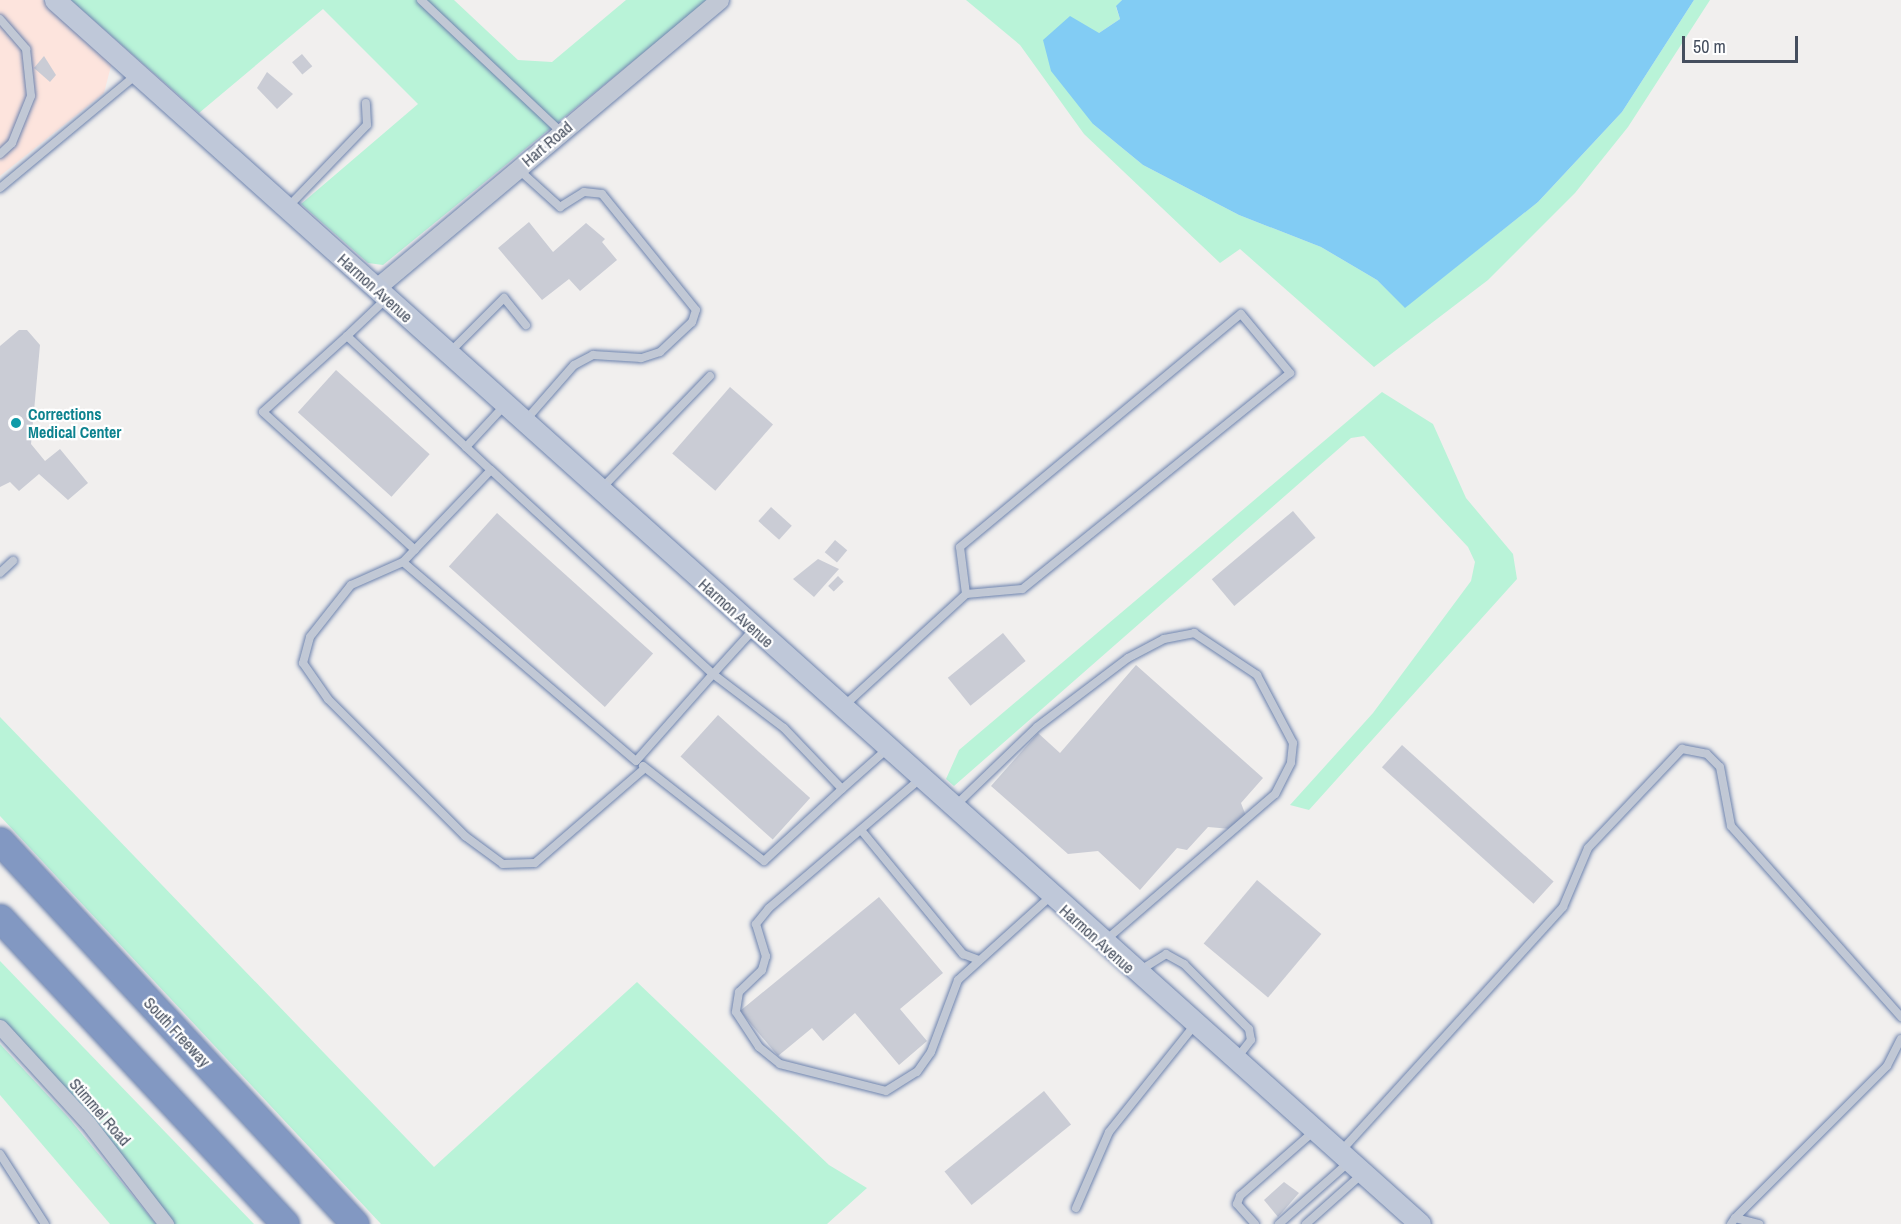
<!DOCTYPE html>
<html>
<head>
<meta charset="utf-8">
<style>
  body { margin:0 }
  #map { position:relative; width:1901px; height:1224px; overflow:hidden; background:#f1efee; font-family:"Archivo Narrow",sans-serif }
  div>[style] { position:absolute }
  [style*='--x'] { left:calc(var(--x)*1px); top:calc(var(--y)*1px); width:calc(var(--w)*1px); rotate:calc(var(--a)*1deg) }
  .medical>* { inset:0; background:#fde4dd }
  .green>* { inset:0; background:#b9f3d8 }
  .water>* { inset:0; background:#82ccf4 }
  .building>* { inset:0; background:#caccd5; transform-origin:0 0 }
  .roads { filter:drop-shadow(0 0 2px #6d83ae) drop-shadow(0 0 2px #6d83ae) }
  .service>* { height:8px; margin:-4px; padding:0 4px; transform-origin:4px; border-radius:4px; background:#c1c8d5 }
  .minor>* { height:15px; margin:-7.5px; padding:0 7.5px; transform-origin:7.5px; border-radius:7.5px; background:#c1c8d5 }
  .tertiary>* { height:18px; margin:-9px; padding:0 9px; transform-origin:9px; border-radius:9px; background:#c1c8d5 }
  .secondary>* { height:21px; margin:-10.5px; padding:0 10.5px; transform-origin:10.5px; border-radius:10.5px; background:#bfc8d9 }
  .motorway>* { height:27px; margin:-13.5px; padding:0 13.5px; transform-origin:13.5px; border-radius:13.5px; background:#8298c2 }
  .dots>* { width:16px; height:16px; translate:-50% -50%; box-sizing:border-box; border:3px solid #fff; border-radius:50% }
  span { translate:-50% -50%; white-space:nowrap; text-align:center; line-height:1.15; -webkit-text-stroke:4.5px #fff; paint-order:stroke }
  .street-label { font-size:16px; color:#454e5e }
  .culture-label { font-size:16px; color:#0d838f; font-weight:700 }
  .left { translate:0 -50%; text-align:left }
  .scale { position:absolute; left:1682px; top:36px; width:116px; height:27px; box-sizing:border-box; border:3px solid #454e5e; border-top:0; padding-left:8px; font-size:18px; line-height:21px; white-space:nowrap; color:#454e5e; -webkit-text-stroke:4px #fff; paint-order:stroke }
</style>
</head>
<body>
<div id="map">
  <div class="medical">
    <div style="clip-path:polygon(0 0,43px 0,112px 62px,104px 93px,0 176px)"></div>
  </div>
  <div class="green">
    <div style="clip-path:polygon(71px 0,454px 0,518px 60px,552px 62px,626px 0,708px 0,383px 265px,368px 263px,301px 204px,418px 104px,323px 9px,199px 113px)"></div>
    <div style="clip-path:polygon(966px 0,1122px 0,1116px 7px,1120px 19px,1099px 33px,1093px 124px,1143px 165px,1239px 215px,1321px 247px,1377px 280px,1405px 307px,1538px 202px,1622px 112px,1694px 0,1710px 0,1628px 127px,1575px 193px,1488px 280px,1374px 367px,1240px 249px,1220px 263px,1084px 134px,1020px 45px)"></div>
    <div style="clip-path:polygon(1382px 392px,1433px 424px,1466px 498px,1513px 554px,1517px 579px,1309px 810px,1290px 805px,1373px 713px,1471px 581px,1475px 562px,1468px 547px,1364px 436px,1351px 438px,954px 786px,946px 779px,959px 750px)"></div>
    <div style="clip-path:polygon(0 717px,434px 1167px,637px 982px,829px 1165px,867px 1188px,827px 1224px,381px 1224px,0 816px)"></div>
    <div style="clip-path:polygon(0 961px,254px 1224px,173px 1224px,0 1025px)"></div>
    <div style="clip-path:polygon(0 1044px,68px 1117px,156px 1224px,110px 1224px,0 1095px)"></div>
  </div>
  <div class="water">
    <div style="clip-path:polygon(1122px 0,1694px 0,1622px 112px,1538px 202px,1405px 308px,1377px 280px,1321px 247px,1239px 215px,1143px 165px,1093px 124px,1051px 71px,1043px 40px,1070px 16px,1099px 33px,1120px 19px,1116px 6px)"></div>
  </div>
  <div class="building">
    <div style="left:302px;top:54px;width:16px;height:13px;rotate:50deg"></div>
    <div style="clip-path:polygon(44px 56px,56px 75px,50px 82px,34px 68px)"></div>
    <div style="clip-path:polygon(267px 72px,293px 94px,277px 109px,257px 88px)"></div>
    <div style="clip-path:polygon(529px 222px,553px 252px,586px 223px,605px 239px,602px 242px,617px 260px,580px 291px,569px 279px,542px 300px,498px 248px)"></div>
    <div style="clip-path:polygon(19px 330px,27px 330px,40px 345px,31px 444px,45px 461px,60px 449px,88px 483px,68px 500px,39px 474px,19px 491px,10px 482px,0 487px,0 346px)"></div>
    <div style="left:336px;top:370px;width:126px;height:57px;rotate:42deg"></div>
    <div style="left:730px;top:387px;width:57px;height:88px;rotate:41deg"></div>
    <div style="left:771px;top:507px;width:28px;height:19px;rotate:42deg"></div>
    <div style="left:1293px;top:511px;width:35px;height:106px;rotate:50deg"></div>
    <div style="left:497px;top:513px;width:210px;height:72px;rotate:42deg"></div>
    <div style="left:835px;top:540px;width:16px;height:16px;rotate:40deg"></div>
    <div style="clip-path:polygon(818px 559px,839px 569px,814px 597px,793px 579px)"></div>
    <div style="left:838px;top:576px;width:8px;height:14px;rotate:45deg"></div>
    <div style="left:1003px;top:633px;width:36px;height:71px;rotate:51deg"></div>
    <div style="clip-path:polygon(1136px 665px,1263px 778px,1241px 803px,1246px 816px,1231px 829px,1208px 827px,1187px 850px,1177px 848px,1140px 890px,1098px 851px,1068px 854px,991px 786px,1038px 733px,1060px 753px)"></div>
    <div style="left:718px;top:715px;width:124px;height:56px;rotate:42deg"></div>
    <div style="left:1402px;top:745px;width:204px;height:30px;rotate:42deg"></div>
    <div style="left:1257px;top:880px;width:84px;height:83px;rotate:40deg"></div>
    <div style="clip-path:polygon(879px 897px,943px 973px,900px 1009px,927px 1041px,899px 1065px,855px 1013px,823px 1041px,812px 1028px,778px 1056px,740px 1011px)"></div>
    <div style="left:1044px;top:1091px;width:43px;height:128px;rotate:51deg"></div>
    <div style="clip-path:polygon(1284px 1182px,1299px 1193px,1278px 1217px,1264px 1200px)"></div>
  </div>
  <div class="roads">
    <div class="service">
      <div style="--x:421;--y:0;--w:192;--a:43.3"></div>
      <div style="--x:0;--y:19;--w:40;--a:49"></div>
      <div style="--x:26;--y:49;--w:47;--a:83.9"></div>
      <div style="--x:31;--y:96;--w:51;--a:112"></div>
      <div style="--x:12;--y:143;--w:16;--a:137"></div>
      <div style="--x:518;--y:169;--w:57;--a:42.1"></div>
      <div style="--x:560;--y:207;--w:28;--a:-32"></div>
      <div style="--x:584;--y:192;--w:18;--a:6"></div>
      <div style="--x:602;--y:194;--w:149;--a:51"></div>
      <div style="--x:696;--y:310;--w:13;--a:108"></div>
      <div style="--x:692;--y:322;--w:44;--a:136.8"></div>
      <div style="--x:660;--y:352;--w:20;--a:162"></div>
      <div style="--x:641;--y:358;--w:48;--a:-176.4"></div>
      <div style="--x:593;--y:355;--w:21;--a:152"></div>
      <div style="--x:574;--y:365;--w:74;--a:131.2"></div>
      <div style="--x:0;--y:188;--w:177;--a:-39.7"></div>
      <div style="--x:287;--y:208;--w:115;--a:-46.1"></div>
      <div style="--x:367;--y:125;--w:22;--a:-93"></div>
      <div style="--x:386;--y:299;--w:54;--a:136.5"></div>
      <div style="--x:347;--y:336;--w:163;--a:43"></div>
      <div style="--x:466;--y:447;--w:56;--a:-47.2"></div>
      <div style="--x:347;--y:336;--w:113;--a:137.9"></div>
      <div style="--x:263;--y:412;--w:205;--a:42.2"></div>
      <div style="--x:449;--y:353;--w:78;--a:-45"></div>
      <div style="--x:504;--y:298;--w:35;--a:51"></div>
      <div style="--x:466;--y:447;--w:34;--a:43"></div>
      <div style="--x:601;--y:489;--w:157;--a:-46"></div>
      <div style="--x:403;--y:562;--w:57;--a:156.1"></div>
      <div style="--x:351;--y:585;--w:66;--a:128.3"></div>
      <div style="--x:310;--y:637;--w:27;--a:105"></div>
      <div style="--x:303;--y:663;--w:44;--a:55.2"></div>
      <div style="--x:328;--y:699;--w:194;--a:45"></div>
      <div style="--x:465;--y:836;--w:47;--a:36.4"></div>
      <div style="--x:503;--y:864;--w:32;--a:-2"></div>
      <div style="--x:535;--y:863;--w:145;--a:-40.8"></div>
      <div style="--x:0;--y:573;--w:18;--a:-43"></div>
      <div style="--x:754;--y:629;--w:61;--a:132.3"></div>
      <div style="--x:713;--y:674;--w:116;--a:131.5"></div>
      <div style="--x:636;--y:761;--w:306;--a:-139.5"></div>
      <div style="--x:403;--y:562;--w:127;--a:-46.3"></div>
      <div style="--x:491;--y:470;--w:301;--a:42.6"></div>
      <div style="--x:713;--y:674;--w:89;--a:37.3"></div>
      <div style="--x:784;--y:728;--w:84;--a:46.4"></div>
      <div style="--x:842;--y:789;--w:60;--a:-41.6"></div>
      <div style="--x:845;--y:705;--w:164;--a:-42.5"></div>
      <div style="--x:966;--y:594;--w:47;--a:-97.3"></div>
      <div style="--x:960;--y:547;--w:365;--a:-39.7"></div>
      <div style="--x:1241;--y:314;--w:77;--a:50.3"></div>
      <div style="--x:1290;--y:373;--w:344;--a:141.1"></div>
      <div style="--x:1022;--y:589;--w:56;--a:174.9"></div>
      <div style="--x:643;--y:766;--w:154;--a:38.1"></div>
      <div style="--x:764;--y:861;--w:106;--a:-42.7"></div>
      <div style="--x:920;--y:779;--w:199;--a:139.5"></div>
      <div style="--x:769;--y:908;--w:21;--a:129"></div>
      <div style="--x:756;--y:924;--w:34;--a:73"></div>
      <div style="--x:766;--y:956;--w:15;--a:106"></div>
      <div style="--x:762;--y:970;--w:32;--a:136"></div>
      <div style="--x:739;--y:992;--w:20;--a:99"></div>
      <div style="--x:736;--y:1012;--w:42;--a:56.7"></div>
      <div style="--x:759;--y:1047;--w:27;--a:39"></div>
      <div style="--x:780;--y:1064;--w:109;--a:14.3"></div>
      <div style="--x:886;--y:1091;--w:36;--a:-32"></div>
      <div style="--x:917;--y:1072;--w:24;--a:-55"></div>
      <div style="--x:931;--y:1052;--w:77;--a:-69.4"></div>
      <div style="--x:958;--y:980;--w:124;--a:-42.1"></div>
      <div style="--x:956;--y:805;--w:112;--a:-43.9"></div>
      <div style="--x:1037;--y:727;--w:114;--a:-37.2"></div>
      <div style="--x:1128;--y:658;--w:41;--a:-27.8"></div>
      <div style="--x:1164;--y:639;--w:31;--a:-11"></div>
      <div style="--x:1194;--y:633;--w:76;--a:33.7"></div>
      <div style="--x:1257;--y:675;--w:77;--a:62.1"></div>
      <div style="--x:1293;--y:743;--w:20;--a:96"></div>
      <div style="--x:1291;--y:763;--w:35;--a:117"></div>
      <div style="--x:1275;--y:794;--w:222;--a:139.2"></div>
      <div style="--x:861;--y:830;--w:161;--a:50.6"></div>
      <div style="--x:963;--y:954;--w:17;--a:21"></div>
      <div style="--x:1139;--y:971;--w:32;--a:-32"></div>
      <div style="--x:1166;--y:954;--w:21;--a:29"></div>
      <div style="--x:1184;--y:964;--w:92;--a:45"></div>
      <div style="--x:1249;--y:1029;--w:11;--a:80"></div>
      <div style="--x:1251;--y:1040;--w:23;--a:128"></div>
      <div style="--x:1341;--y:1151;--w:330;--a:-47.7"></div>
      <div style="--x:1563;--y:907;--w:64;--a:-67"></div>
      <div style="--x:1588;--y:848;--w:137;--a:-46.5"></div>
      <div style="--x:1682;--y:749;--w:25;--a:11"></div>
      <div style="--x:1707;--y:754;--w:18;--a:45"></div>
      <div style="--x:1720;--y:767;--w:60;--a:79.4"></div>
      <div style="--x:1731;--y:826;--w:256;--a:48.3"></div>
      <div style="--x:0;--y:1154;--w:83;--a:57.3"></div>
      <div style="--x:1076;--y:1208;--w:83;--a:-66.5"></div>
      <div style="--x:1109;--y:1132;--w:136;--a:-51.3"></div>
      <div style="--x:1735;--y:1218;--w:215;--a:-45"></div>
      <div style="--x:1887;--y:1066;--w:30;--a:-63"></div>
      <div style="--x:1255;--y:1224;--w:27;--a:-132"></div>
      <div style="--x:1237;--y:1204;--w:9;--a:-69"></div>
      <div style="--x:1240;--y:1196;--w:97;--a:-41.2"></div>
      <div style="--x:1279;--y:1224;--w:92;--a:-41.5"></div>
      <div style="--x:1306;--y:1224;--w:74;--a:-41.7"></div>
      <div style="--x:1731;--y:1224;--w:7;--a:-56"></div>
      <div style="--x:1735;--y:1218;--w:25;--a:14"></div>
    </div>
    <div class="minor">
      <div style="--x:0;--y:1027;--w:130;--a:47.5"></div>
      <div style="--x:88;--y:1123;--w:128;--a:52.3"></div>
    </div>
    <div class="tertiary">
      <div style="--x:376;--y:289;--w:449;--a:-40"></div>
    </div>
    <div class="secondary">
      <div style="--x:55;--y:0;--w:1833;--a:41.88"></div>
    </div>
    <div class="motorway">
      <div style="--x:0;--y:841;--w:522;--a:47.17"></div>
      <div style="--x:0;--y:918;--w:418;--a:47"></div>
    </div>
  </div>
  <div class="dots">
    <div style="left:16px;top:423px;background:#0f9aa8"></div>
  </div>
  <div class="street-label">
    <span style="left:547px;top:144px;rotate:-40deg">Hart Road</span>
    <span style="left:375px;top:288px;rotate:42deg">Harmon Avenue</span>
    <span style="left:736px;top:613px;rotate:42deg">Harmon Avenue</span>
    <span style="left:1097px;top:939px;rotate:42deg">Harmon Avenue</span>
    <span style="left:177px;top:1032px;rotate:47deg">South Freeway</span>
    <span style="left:100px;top:1112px;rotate:49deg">Stimmel Road</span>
  </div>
  <div class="culture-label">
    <span class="left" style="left:28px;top:423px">Corrections<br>Medical Center</span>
  </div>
  <div class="scale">50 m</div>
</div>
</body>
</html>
